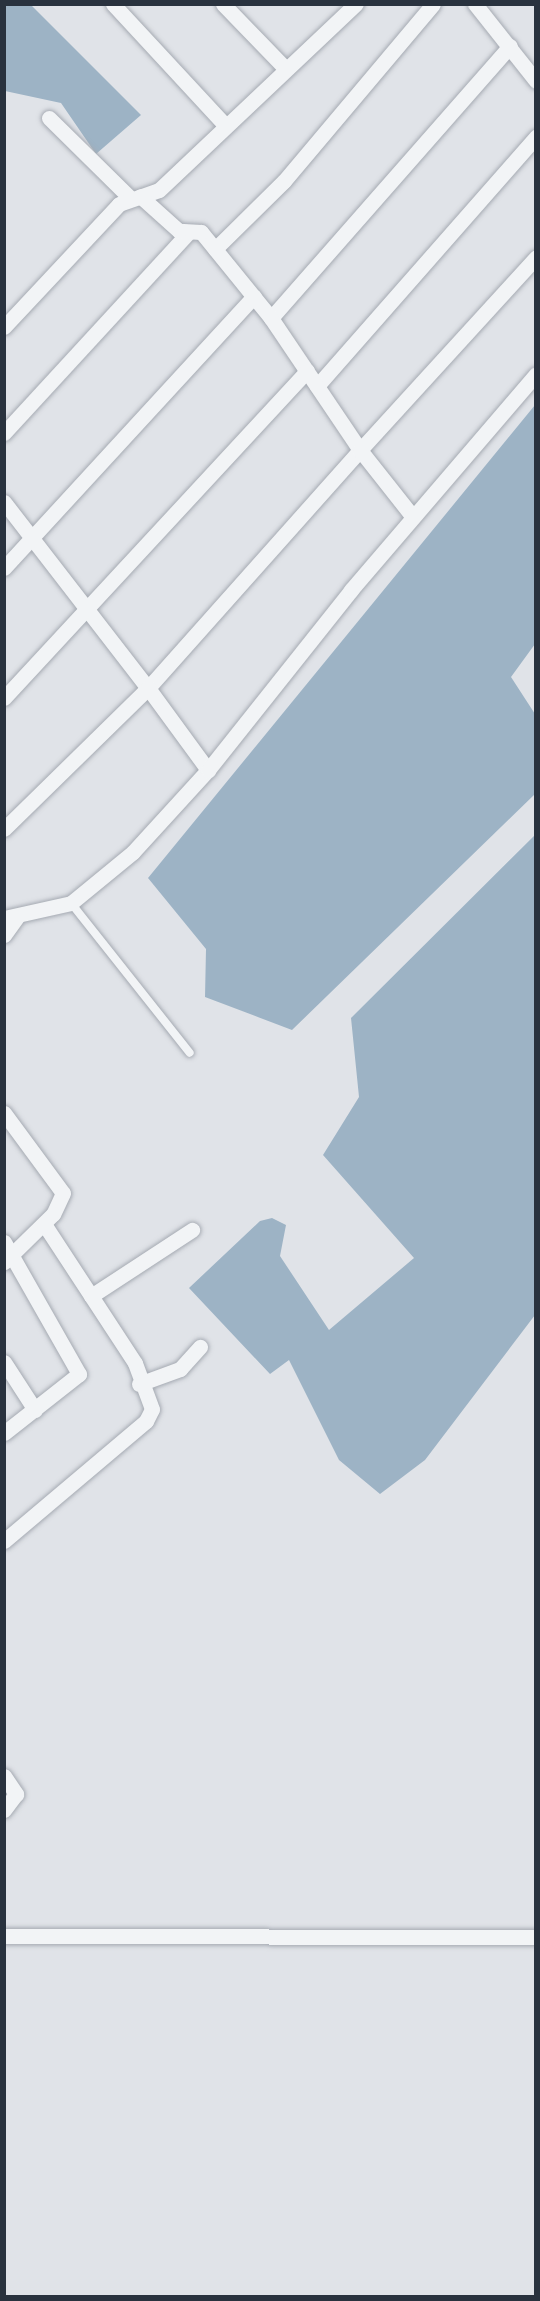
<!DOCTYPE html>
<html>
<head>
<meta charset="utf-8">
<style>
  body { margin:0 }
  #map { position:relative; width:540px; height:2301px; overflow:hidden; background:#e0e3e8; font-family:Barlow,sans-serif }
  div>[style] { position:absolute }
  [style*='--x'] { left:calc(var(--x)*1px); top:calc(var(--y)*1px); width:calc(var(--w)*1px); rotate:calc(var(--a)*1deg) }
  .water>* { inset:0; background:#9db3c5 }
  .roads { filter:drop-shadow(0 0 2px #a5aab2) drop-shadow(0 0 2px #a5aab2) }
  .service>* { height:8px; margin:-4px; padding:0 4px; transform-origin:4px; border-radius:4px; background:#f2f4f6 }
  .minor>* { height:15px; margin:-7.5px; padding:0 7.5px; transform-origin:7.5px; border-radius:7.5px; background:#f2f4f6 }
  span { translate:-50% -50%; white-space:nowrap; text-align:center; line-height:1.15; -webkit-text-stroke:5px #eff2f5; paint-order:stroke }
  .frame { position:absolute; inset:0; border:6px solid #29323e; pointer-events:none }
</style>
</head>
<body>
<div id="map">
  <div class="water">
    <div style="clip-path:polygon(5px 5px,31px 5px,141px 115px,96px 154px,61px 103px,5px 91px)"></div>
    <div style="clip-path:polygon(535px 405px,535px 644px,511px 677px,535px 714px,535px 794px,292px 1030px,205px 997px,206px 949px,148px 878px)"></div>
    <div style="clip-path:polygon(535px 835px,535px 1315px,425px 1460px,380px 1494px,339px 1460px,289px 1360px,270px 1374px,189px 1288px,260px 1221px,272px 1218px,286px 1225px,280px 1256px,329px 1330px,414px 1258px,323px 1155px,359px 1097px,351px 1018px)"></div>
  </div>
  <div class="roads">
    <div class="service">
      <div style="--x:71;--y:903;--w:191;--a:51.6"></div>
    </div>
    <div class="minor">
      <div style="--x:113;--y:4;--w:165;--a:47.2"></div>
      <div style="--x:223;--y:4;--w:89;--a:45.9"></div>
      <div style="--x:475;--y:4;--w:98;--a:51.6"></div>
      <div style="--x:49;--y:118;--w:112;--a:44.6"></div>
      <div style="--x:215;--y:249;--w:97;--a:-44.6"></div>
      <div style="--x:284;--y:181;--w:231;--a:-49.9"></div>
      <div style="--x:271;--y:318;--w:362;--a:-48.7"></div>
      <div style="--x:4;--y:327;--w:168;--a:-46.9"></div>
      <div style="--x:119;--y:204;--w:42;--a:-19.3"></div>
      <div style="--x:159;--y:190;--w:271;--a:-43.4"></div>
      <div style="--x:317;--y:386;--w:332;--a:-48.7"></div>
      <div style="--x:4;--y:433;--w:270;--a:-47.4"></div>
      <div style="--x:4;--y:502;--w:235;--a:52.3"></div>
      <div style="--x:148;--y:688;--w:319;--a:-48.3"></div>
      <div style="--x:360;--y:450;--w:159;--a:-124"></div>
      <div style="--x:271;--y:318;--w:111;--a:-129.1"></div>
      <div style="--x:201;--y:232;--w:22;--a:-177"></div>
      <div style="--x:179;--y:231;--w:52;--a:-138.1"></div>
      <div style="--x:413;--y:517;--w:85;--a:-128.3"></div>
      <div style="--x:360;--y:450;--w:261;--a:-47.6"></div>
      <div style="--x:4;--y:568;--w:369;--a:-47.4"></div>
      <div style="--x:4;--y:698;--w:446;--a:-47.2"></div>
      <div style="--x:4;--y:829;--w:202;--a:-44.4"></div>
      <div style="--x:148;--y:688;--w:102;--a:53.8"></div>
      <div style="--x:4;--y:918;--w:69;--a:-12.6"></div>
      <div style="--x:71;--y:903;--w:80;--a:-39.4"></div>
      <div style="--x:133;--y:852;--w:111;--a:-47.6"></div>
      <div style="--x:208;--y:770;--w:230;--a:-51.5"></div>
      <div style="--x:351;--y:590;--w:284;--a:-49.4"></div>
      <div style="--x:4;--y:935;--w:22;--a:-54"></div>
      <div style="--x:4;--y:1113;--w:99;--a:53.6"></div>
      <div style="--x:63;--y:1193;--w:23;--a:115"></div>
      <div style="--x:53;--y:1214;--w:69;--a:135.6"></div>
      <div style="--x:4;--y:1242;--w:152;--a:60.4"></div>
      <div style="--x:79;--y:1374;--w:95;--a:141.8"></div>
      <div style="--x:91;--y:1296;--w:121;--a:-33.2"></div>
      <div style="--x:4;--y:1362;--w:57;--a:57.1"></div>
      <div style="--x:139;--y:1384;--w:44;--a:-20.1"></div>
      <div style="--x:180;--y:1369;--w:30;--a:-48"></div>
      <div style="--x:4;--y:1541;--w:186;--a:-40.2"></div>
      <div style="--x:146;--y:1421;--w:13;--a:-63"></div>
      <div style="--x:152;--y:1409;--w:49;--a:-110.3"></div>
      <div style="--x:135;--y:1363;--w:166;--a:-123.2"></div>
      <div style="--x:4;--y:1776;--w:22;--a:56"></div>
      <div style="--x:16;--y:1794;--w:20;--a:127"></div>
      <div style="--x:4;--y:1936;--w:532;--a:0.11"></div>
    </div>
  </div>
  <div class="frame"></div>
</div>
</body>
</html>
